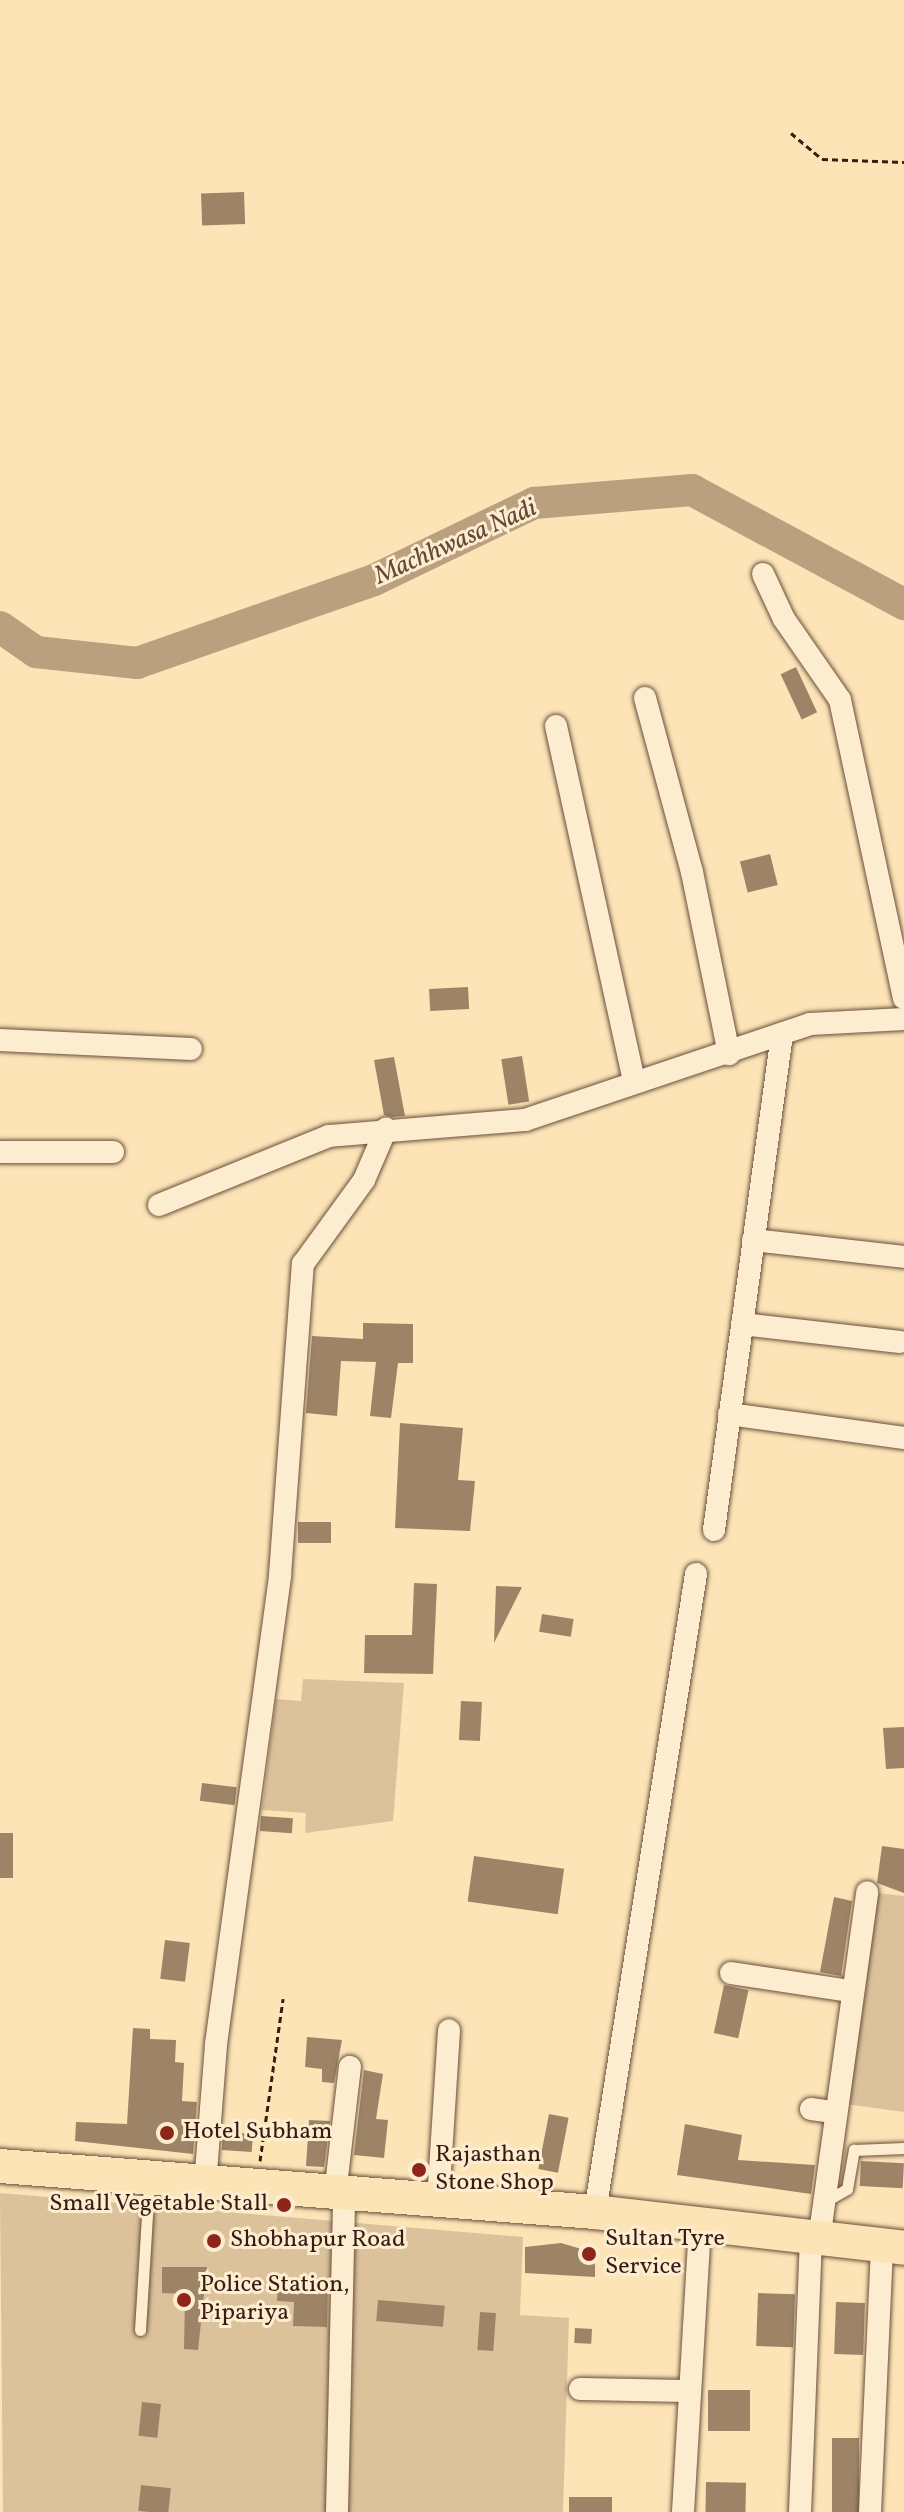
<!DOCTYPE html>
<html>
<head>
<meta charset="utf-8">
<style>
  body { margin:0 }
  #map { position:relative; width:904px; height:2512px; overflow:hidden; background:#fce4b7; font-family:Vollkorn,serif }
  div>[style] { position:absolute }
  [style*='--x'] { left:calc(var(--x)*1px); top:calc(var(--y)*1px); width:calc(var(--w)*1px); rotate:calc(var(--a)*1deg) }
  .green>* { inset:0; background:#dbc29b }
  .river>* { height:32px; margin:-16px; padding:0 16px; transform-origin:16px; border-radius:16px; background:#baa07f }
  .building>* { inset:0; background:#9e8467; transform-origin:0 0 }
  .path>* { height:3px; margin-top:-1.5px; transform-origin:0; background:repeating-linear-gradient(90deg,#391c11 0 6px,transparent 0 10px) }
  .roads { filter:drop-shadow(0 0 2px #6a4e3a) drop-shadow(0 0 2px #6a4e3a) }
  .service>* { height:11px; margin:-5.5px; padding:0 5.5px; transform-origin:5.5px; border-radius:5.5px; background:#fdedd0 }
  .minor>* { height:22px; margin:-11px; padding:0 11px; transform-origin:11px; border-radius:11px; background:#fdedd0 }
  .primary>* { height:34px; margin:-17px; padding:0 17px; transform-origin:17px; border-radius:17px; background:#fce4b7 }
  .dots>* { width:22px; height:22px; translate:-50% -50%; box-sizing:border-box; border:4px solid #fdedd0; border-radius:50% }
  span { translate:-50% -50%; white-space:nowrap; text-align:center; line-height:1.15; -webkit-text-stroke:6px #fdedd0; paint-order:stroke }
  .poi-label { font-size:24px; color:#391c11 }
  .left { translate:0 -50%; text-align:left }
  .right { translate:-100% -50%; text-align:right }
  .water-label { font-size:26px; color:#664a38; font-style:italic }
</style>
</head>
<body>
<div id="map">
  <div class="green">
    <div style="clip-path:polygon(303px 1679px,404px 1683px,393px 1821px,305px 1833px,306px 1813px,262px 1810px,276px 1699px,301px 1701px)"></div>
    <div style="clip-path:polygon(877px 1893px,904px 1896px,904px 2112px,845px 2104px)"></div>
    <div style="clip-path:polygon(0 2193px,523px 2237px,520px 2315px,569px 2318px,563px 2512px,3px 2512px)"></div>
  </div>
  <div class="river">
    <div style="--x:0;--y:627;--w:44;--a:34.8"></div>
    <div style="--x:36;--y:652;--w:102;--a:6.2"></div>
    <div style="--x:137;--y:663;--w:251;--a:-19.3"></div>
    <div style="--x:374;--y:580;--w:178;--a:-25.7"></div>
    <div style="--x:534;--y:503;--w:159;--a:-4.7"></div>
    <div style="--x:692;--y:490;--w:241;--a:28.3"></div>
  </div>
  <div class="building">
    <div style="left:244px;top:192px;width:32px;height:43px;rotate:88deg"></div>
    <div style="left:796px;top:667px;width:50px;height:17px;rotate:65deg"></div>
    <div style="left:770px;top:854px;width:32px;height:31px;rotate:76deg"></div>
    <div style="left:468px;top:987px;width:22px;height:39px;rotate:87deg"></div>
    <div style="left:522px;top:1056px;width:46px;height:21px;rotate:81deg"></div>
    <div style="clip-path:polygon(394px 1057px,405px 1116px,392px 1117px,384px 1115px,374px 1060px)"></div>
    <div style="clip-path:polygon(363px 1323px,413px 1324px,413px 1363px,398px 1363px,391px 1418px,370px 1416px,376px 1362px,341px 1361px,337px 1416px,306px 1413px,312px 1336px,363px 1339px)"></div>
    <div style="clip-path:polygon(400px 1423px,463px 1428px,458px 1480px,475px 1481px,470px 1531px,395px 1528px)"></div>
    <div style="left:298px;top:1522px;width:33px;height:21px"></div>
    <div style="clip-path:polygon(414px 1583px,437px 1584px,433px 1674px,364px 1673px,365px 1635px,412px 1635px)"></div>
    <div style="clip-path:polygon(496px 1586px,522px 1587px,494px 1643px)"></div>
    <div style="left:542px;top:1614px;width:32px;height:18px;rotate:9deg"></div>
    <div style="left:461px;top:1701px;width:21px;height:39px;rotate:3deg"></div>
    <div style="clip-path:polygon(904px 1727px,904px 1768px,886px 1769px,883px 1728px)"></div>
    <div style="left:202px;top:1783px;width:35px;height:18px;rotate:7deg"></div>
    <div style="left:261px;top:1816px;width:32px;height:15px;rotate:4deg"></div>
    <div style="left:0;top:1833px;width:13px;height:45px"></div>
    <div style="clip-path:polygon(882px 1846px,904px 1849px,904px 1893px,877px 1883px)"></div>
    <div style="left:474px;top:1856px;width:91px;height:46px;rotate:8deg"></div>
    <div style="clip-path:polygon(834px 1897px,852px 1901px,841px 1976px,820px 1972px)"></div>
    <div style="left:165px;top:1940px;width:25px;height:39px;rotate:7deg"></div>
    <div style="left:724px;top:1985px;width:25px;height:49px;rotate:12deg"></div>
    <div style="clip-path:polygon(133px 2028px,150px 2029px,150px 2039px,176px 2040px,175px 2062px,184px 2063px,182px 2101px,197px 2102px,193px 2154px,75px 2141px,76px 2122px,127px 2124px)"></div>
    <div style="clip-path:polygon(307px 2037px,342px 2040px,334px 2083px,322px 2082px,322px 2069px,305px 2067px)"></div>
    <div style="clip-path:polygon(364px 2070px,383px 2074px,376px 2119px,388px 2120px,384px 2158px,354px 2155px)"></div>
    <div style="left:549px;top:2114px;width:20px;height:56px;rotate:11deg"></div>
    <div style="clip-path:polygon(309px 2120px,330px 2121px,324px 2167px,306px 2166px)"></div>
    <div style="clip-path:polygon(685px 2124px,742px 2135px,738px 2160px,815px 2165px,811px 2194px,677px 2175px)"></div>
    <div style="left:223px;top:2132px;width:30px;height:18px;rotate:4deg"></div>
    <div style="left:861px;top:2161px;width:43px;height:25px;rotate:3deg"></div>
    <div style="clip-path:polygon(561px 2243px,595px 2253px,595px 2277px,525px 2273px,525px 2247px)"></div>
    <div style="clip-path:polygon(162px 2267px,207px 2267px,198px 2350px,184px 2349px,185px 2294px,162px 2293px)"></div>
    <div style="clip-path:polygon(278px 2281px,328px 2284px,327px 2327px,293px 2326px,294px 2302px,277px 2301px)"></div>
    <div style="left:758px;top:2293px;width:37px;height:53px;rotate:2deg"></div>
    <div style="left:378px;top:2300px;width:67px;height:21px;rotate:5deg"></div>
    <div style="left:836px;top:2302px;width:29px;height:52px;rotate:2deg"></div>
    <div style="left:480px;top:2312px;width:16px;height:38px;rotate:4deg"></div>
    <div style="left:575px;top:2328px;width:17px;height:15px;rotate:3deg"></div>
    <div style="left:708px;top:2390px;width:42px;height:41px"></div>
    <div style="left:142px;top:2402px;width:19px;height:34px;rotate:6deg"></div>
    <div style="left:832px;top:2438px;width:27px;height:74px"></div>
    <div style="left:706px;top:2482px;width:40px;height:30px;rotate:1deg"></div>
    <div style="left:141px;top:2485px;width:30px;height:26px;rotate:6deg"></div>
    <div style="left:569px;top:2497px;width:43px;height:15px"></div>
  </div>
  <div class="path">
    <div style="--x:791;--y:133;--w:40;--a:40"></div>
    <div style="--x:822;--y:159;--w:82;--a:2.1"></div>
    <div style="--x:260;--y:2161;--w:164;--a:-81.9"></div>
  </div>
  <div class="roads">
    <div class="service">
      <div style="--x:826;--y:2201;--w:24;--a:-30"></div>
      <div style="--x:847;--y:2189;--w:40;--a:-80"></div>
      <div style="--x:854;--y:2150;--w:50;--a:-2.3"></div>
      <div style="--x:140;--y:2330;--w:149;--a:-86.5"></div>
    </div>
    <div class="minor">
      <div style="--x:763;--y:574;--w:50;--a:65"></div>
      <div style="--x:784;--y:619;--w:98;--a:55.3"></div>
      <div style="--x:840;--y:700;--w:305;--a:77.9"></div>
      <div style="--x:645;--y:698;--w:180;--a:74.9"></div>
      <div style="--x:692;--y:872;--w:186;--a:78.5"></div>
      <div style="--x:556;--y:726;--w:363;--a:77.6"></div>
      <div style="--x:0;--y:1040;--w:191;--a:2.7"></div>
      <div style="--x:0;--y:1152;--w:113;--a:0"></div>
      <div style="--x:159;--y:1205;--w:183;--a:-22.1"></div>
      <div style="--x:329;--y:1136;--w:197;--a:-4.7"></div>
      <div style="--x:525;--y:1120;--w:301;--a:-18.6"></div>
      <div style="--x:810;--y:1024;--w:94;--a:-3"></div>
      <div style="--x:753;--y:1240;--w:152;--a:6.4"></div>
      <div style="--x:742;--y:1324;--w:159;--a:6.5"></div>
      <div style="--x:729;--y:1414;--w:177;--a:7.8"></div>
      <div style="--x:714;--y:1530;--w:501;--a:-82.19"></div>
      <div style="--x:731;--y:1973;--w:120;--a:8.6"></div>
      <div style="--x:811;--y:2109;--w:21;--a:8"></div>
      <div style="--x:205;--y:2185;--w:141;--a:-85.5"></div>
      <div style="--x:216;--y:2044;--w:473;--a:-82.2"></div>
      <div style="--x:280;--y:1575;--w:312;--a:-85.8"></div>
      <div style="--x:303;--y:1264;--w:104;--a:-54"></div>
      <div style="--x:364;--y:1180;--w:56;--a:-66.7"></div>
      <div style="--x:335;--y:2194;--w:128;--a:-83.3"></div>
      <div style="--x:438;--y:2201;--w:171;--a:-86.3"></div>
      <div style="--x:595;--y:2212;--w:646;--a:-81"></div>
      <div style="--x:819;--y:2240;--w:351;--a:-82.1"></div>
      <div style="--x:580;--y:2389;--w:107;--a:1.1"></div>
      <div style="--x:337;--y:2512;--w:317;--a:-88.7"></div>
      <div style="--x:683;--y:2512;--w:288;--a:-86.6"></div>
      <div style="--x:800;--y:2512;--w:273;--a:-87.7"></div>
      <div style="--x:870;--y:2512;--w:266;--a:-87.4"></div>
    </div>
    <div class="primary">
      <div style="--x:0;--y:2166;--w:597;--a:4.42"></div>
      <div style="--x:595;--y:2212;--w:311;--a:6.6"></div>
    </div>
  </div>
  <div class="dots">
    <div style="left:167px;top:2133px;background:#8f2418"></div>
    <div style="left:419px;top:2170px;background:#8f2418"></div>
    <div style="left:284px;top:2205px;background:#8f2418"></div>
    <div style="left:214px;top:2241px;background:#8f2418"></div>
    <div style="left:589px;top:2254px;background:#8f2418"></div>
    <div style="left:184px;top:2300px;background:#8f2418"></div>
  </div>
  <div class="poi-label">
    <span class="left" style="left:183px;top:2133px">Hotel Subham</span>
    <span class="left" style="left:435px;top:2170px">Rajasthan<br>Stone Shop</span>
    <span class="right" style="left:268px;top:2205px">Small Vegetable Stall</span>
    <span class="left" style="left:605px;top:2254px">Sultan Tyre<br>Service</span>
    <span class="left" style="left:230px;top:2241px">Shobhapur Road</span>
    <span class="left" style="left:200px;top:2300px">Police Station,<br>Pipariya</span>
  </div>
  <div class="water-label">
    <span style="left:456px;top:543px;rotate:-24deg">Machhwasa Nadi</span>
  </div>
</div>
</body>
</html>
